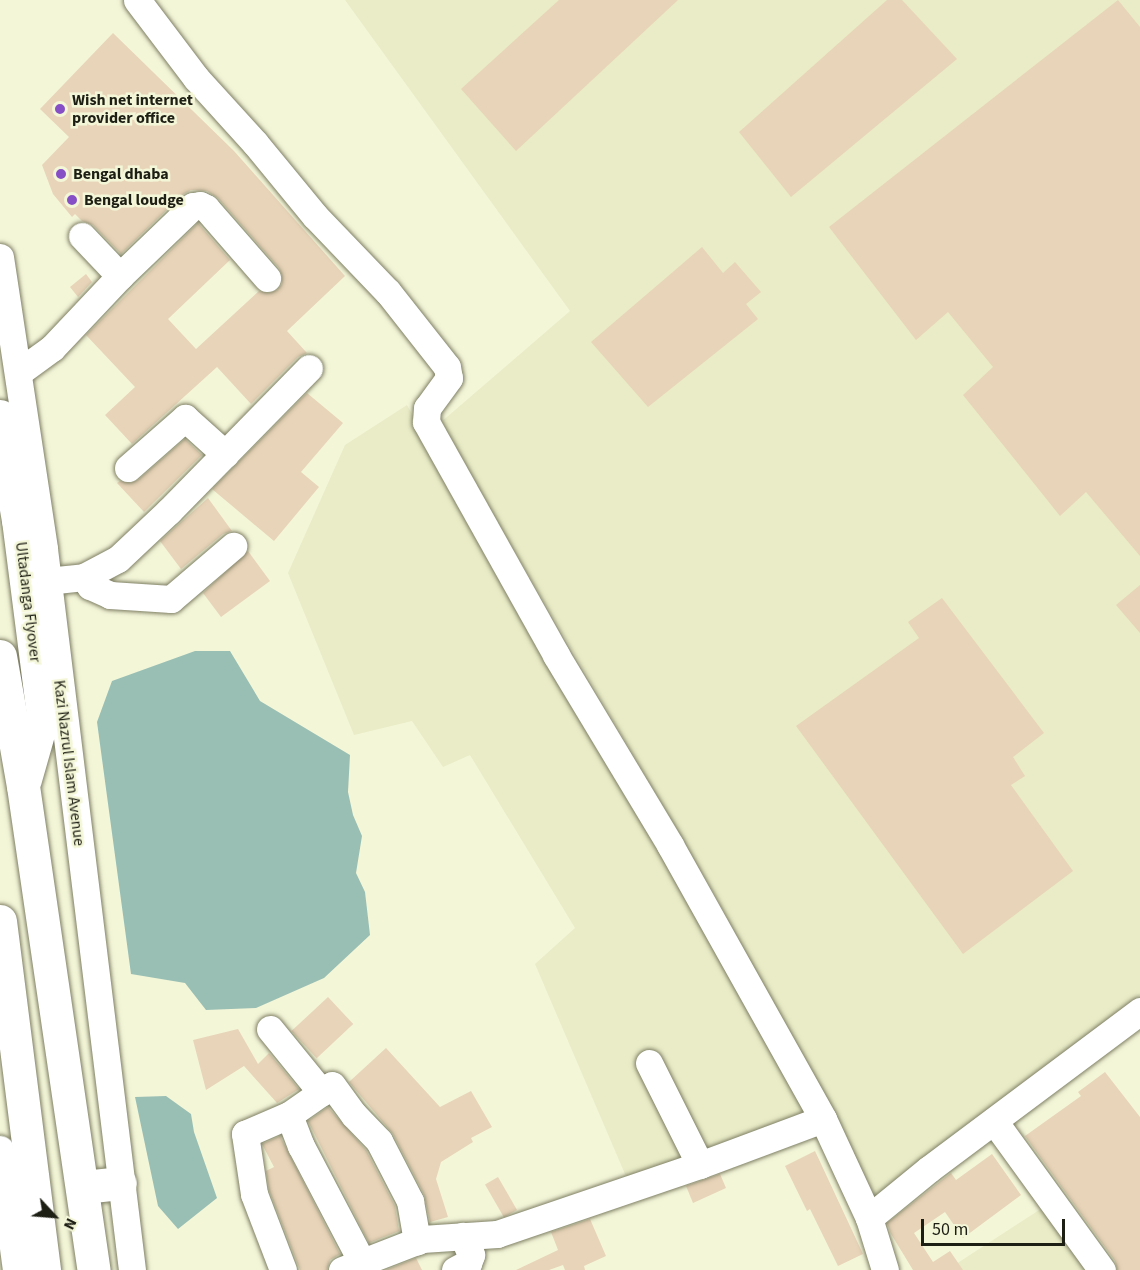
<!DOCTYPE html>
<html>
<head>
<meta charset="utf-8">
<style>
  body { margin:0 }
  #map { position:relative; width:1140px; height:1270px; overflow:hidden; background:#f4f6d8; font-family:"Source Sans 3",sans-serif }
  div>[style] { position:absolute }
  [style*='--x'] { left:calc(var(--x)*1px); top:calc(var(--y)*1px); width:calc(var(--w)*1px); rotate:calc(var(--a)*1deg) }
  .built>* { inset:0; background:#e9ecc6 }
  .water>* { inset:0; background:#99bfb5 }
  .building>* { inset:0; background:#e8d4b8; transform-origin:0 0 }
  .roads { filter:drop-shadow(0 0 2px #7e7f64) drop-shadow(0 0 2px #7e7f64) }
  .minor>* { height:27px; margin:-13.5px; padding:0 13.5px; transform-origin:13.5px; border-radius:13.5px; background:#fff }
  .major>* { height:33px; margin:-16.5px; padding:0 16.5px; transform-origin:16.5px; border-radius:16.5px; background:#fff }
  .dots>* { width:16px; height:16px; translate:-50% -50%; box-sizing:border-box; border:3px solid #f4f6d8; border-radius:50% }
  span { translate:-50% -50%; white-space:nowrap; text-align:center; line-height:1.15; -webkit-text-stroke:5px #f4f6d8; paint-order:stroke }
  .poi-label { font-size:16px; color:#1e1f14; font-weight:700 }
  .left { translate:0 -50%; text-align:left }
  .street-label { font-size:16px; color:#1e1f14 }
  .north { position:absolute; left:24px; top:1186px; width:60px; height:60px; -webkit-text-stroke:4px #f4f6d8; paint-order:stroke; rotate:116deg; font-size:16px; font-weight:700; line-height:24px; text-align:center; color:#1e1f14 }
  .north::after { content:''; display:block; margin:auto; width:21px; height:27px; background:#1e1f14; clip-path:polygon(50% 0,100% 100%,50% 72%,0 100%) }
  .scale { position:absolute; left:921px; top:1219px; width:144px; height:27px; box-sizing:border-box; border:3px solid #1e1f14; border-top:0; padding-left:8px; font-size:18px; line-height:21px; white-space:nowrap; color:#1e1f14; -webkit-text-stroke:4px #f4f6d8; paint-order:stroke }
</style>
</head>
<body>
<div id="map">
  <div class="built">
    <div style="clip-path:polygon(345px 0,1140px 0,1140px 995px,877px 1199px,715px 895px,440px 423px,570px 311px)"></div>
    <div style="clip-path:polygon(407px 405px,552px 665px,813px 1119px,628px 1181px,535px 964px,575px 928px,470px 755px,443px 767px,412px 721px,354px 735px,288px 573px,345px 445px)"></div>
    <div style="clip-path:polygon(1047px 1205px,1094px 1270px,961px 1270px,956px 1264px)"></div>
  </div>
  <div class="water">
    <div style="clip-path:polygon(195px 651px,230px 651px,260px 701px,350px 755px,348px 792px,353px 815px,362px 836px,356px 873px,365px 892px,370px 935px,324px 978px,256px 1008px,206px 1010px,185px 983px,131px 974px,97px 722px,112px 681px)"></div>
    <div style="clip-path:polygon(166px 1096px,191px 1114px,194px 1132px,217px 1198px,178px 1229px,158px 1206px,135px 1097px)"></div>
  </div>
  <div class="building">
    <div style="clip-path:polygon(559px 0,678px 0,516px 151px,461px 89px)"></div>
    <div style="clip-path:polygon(887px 0,902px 0,957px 59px,791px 197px,739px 132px)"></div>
    <div style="clip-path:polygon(1118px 0,1140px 27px,1140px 556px,1086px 492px,1060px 516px,963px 395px,993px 367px,948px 312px,916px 340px,829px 227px)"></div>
    <div style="clip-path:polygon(113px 33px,234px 151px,345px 276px,287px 331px,307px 353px,298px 357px,251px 404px,217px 367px,132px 444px,105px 415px,135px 387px,86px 335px,198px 223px,230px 260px,168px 319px,196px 349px,259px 291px,269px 293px,277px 290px,282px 284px,282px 276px,279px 268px,218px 198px,207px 191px,191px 190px,182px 195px,121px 254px,93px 225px,82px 221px,75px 214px,72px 217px,53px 194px,42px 165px,69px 137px,40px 109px)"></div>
    <div style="clip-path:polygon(702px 247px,723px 273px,735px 262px,761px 292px,746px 304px,758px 319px,648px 407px,591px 342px)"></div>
    <div style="clip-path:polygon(86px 274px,92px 282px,78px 297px,70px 287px)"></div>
    <div style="clip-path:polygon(307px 393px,343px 423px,301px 472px,319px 487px,274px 541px,212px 489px)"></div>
    <div style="clip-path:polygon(185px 439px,202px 455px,144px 512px,117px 483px,120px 481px,130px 483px,138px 480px)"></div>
    <div style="clip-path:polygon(208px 498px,232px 531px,223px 534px,181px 569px,160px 541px)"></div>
    <div style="clip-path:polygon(248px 551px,270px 581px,221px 617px,203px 593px)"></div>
    <div style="clip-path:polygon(1140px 585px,1140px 633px,1116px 605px)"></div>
    <div style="clip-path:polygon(942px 598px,1044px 733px,1013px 757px,1025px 776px,1011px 785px,1073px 871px,963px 954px,796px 726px,919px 638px,908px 622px)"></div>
    <div style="left:328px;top:997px;width:37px;height:50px;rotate:47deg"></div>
    <div style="clip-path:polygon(238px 1029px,258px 1064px,269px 1053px,299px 1089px,277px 1103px,244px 1066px,206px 1090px,193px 1040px)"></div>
    <div style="clip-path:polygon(386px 1048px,440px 1107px,471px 1091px,492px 1127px,471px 1138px,473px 1142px,441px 1162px,436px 1179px,448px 1217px,430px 1222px,424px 1194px,393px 1134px,349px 1082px)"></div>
    <div style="clip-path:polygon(1105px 1072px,1140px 1117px,1140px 1270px,1117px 1270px,1115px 1261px,1025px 1136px,1081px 1096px,1078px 1092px)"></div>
    <div style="clip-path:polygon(328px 1107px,366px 1150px,395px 1206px,399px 1231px,369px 1243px,308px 1121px)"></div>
    <div style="clip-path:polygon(280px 1136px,340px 1254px,330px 1260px,327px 1270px,300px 1270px,269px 1190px,266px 1171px,274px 1167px,262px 1144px)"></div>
    <div style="clip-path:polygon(815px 1151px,863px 1254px,838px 1266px,810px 1209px,807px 1211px,785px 1166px)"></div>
    <div style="clip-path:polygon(992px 1154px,1021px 1195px,963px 1238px,945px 1212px,914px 1233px,933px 1262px,950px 1251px,963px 1270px,913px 1270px,891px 1234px,887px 1223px,951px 1173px,956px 1180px)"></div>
    <div style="clip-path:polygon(720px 1174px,726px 1188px,693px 1203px,686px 1186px)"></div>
    <div style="left:498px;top:1177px;width:38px;height:15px;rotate:60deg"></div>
    <div style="clip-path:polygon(590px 1219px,606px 1256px,584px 1266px,585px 1270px,565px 1270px,563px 1265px,549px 1270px,516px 1270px,558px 1250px,551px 1232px)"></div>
    <div style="clip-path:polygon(416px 1258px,422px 1270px,386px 1270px)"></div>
  </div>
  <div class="roads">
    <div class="minor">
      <div style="--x:137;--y:0;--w:98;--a:52.9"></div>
      <div style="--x:196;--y:78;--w:88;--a:47.8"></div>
      <div style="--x:255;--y:143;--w:94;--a:50.6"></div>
      <div style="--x:315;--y:216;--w:105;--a:46.2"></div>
      <div style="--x:388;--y:292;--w:95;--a:51.8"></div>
      <div style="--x:447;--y:367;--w:11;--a:80"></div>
      <div style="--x:449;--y:378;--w:37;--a:126"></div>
      <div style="--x:427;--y:408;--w:14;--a:94"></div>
      <div style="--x:426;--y:422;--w:267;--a:60.8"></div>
      <div style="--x:556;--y:655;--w:222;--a:59"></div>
      <div style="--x:670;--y:845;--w:314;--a:60.8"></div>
      <div style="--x:823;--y:1119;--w:109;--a:65.1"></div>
      <div style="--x:869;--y:1218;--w:54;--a:72.9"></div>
      <div style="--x:82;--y:236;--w:55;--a:46.5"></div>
      <div style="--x:0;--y:257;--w:295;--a:81.4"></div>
      <div style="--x:44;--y:549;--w:726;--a:83.04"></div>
      <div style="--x:19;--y:372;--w:41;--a:-36"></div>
      <div style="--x:52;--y:348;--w:99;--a:-46.6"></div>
      <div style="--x:120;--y:276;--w:101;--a:-43.8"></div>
      <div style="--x:193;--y:206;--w:7;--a:-8"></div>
      <div style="--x:200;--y:205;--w:7;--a:27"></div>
      <div style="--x:206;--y:208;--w:93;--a:48.9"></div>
      <div style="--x:128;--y:468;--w:76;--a:-41.3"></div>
      <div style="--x:185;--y:418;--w:54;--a:42"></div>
      <div style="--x:84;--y:577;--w:11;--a:56"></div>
      <div style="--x:90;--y:586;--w:22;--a:24"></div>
      <div style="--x:110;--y:595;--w:61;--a:3.8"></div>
      <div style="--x:171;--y:599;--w:82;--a:-40.5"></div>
      <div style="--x:47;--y:581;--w:37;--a:-6"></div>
      <div style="--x:84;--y:577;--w:38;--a:-28"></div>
      <div style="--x:118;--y:559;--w:70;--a:-43.3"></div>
      <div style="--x:169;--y:511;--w:200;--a:-45.6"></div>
      <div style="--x:270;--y:1029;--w:82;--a:50.9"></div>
      <div style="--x:649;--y:1063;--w:114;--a:63.4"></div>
      <div style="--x:289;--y:1115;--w:33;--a:69"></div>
      <div style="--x:301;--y:1146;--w:140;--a:62.3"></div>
      <div style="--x:994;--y:1121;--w:184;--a:54.1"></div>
      <div style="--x:0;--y:1149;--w:122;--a:82.5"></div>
      <div style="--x:869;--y:1218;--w:77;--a:-39.2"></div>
      <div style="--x:929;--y:1169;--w:264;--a:-36.8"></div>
      <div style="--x:283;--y:1270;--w:81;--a:-110.9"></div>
      <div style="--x:254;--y:1194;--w:61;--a:-98.5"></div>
      <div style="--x:245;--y:1134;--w:48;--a:-23.4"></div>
      <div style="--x:289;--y:1115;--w:52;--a:-34.9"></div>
      <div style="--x:332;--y:1085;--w:37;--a:54"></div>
      <div style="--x:354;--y:1115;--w:36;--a:46"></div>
      <div style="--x:379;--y:1141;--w:68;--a:62.7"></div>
      <div style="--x:410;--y:1201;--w:41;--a:80.1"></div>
      <div style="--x:342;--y:1270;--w:86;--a:-21.2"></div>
      <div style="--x:422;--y:1239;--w:75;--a:-3.8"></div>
      <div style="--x:497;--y:1234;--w:214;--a:-18.8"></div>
      <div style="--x:700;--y:1165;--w:131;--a:-20.5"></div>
      <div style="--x:455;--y:1270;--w:15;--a:-28"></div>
      <div style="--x:468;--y:1263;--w:9;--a:-69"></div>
      <div style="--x:471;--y:1255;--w:21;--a:-113"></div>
    </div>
    <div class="major">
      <div style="--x:0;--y:416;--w:106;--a:80.2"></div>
      <div style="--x:18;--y:520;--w:198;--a:82.7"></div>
      <div style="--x:43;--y:716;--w:66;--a:105.9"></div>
      <div style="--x:0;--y:656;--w:132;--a:80"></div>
      <div style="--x:23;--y:786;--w:489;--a:81.7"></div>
      <div style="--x:0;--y:921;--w:352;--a:82.8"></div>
      <div style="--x:83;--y:1187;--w:37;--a:-6"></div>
    </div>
  </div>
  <div class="dots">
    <div style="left:60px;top:109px;background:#864fc6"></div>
    <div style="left:61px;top:174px;background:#864fc6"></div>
    <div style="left:72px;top:200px;background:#864fc6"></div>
  </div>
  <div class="poi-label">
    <span class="left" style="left:72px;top:109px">Wish net internet<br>provider office</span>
    <span class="left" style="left:73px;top:174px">Bengal dhaba</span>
    <span class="left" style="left:84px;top:200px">Bengal loudge</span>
  </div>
  <div class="street-label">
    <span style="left:28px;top:602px;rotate:83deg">Ultadanga Flyover</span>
    <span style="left:69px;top:763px;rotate:83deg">Kazi Nazrul Islam Avenue</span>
  </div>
  <div class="north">N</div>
  <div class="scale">50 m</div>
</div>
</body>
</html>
